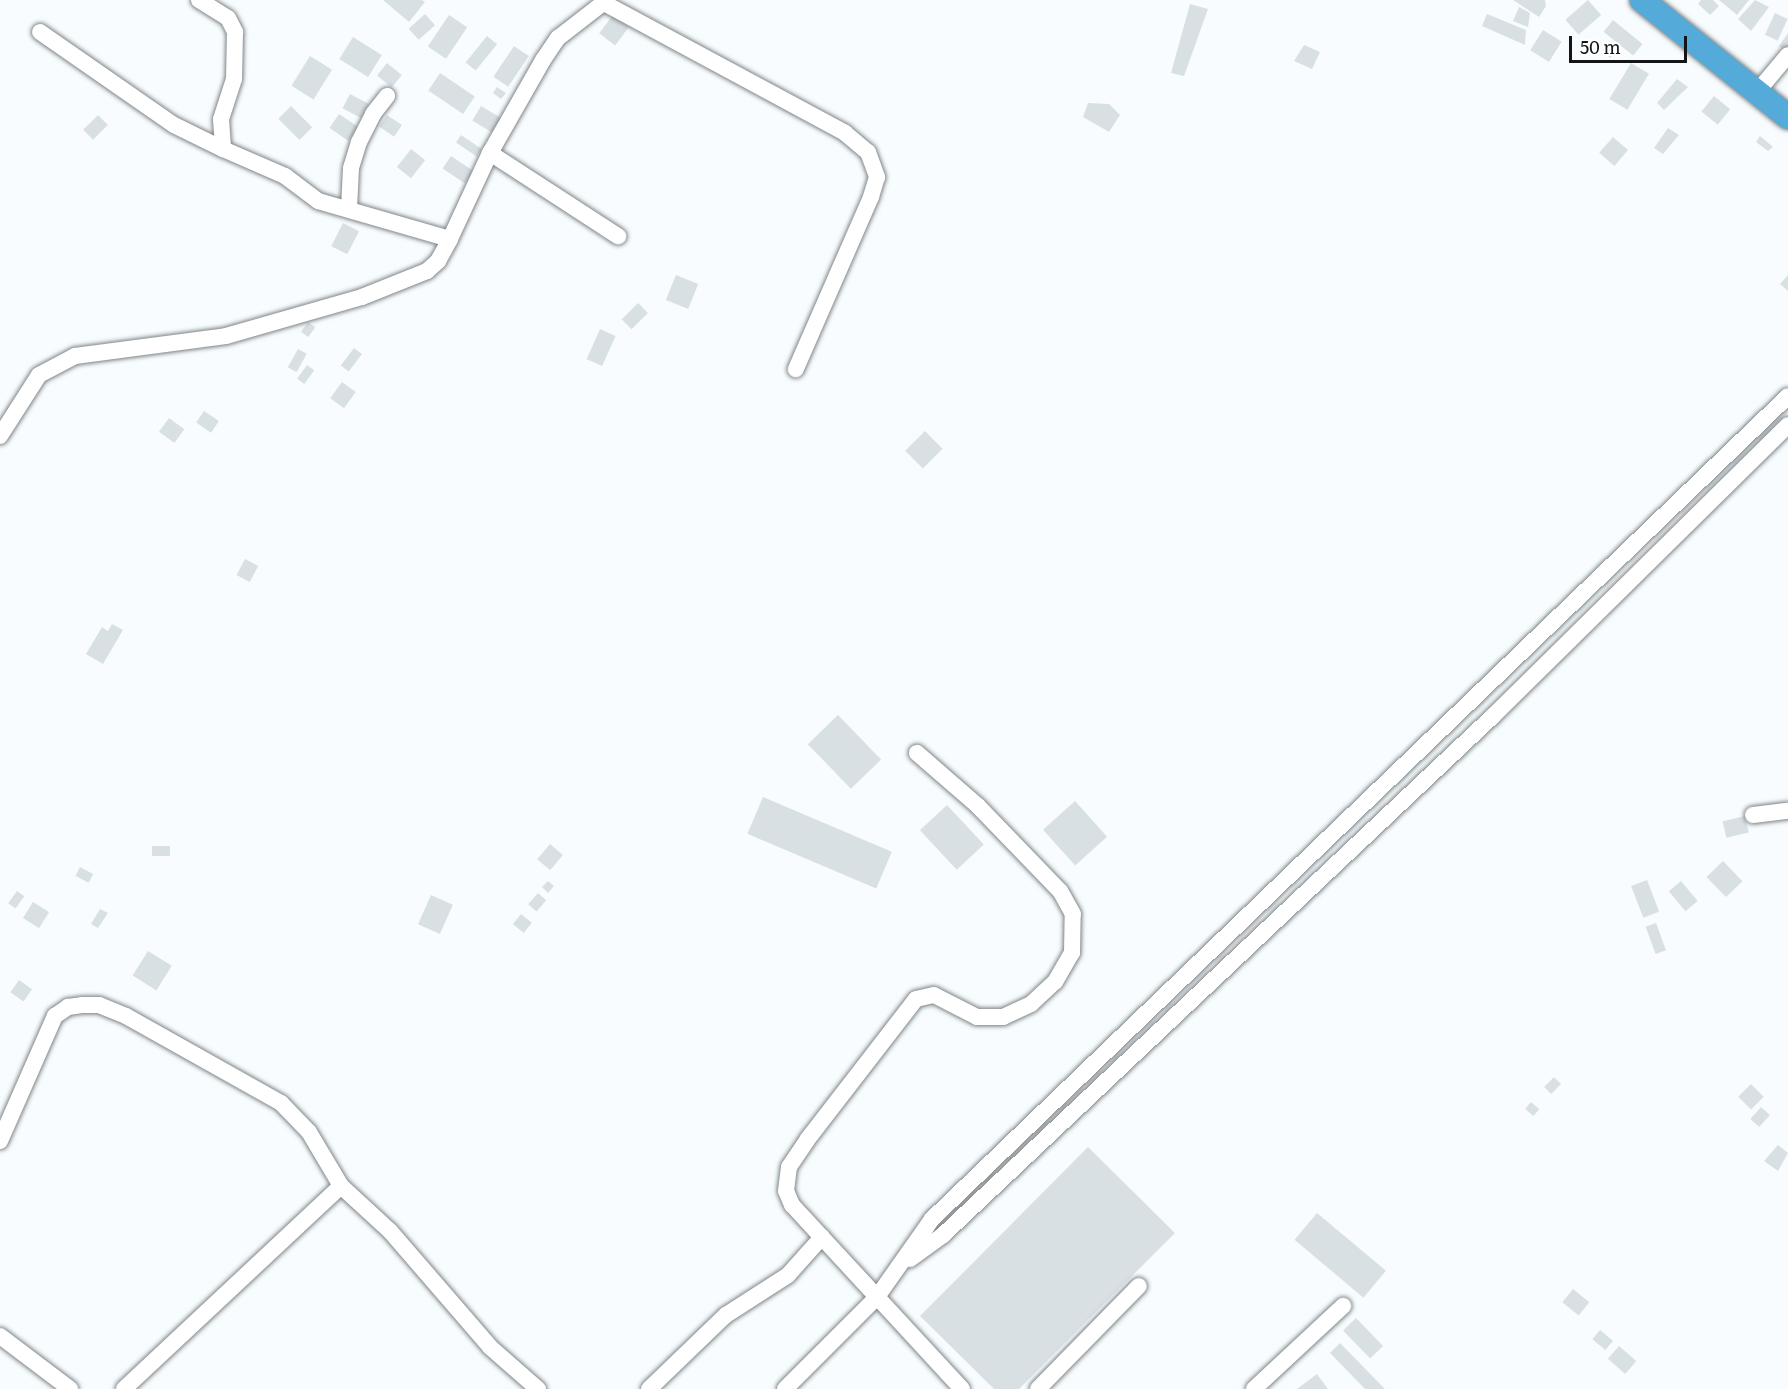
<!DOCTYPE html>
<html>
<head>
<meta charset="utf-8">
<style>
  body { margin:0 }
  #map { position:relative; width:1788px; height:1389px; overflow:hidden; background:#f8fcfe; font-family:Literata,serif }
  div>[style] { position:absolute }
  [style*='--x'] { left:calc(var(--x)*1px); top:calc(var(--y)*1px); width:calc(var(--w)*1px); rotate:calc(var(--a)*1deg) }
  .building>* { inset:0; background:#d9e0e4; transform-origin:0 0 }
  .roads { filter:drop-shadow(0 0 2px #7f8589) drop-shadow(0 0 2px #7f8589) }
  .minor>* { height:16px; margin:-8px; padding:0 8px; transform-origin:8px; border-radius:8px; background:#fff }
  .highway>* { height:24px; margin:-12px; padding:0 12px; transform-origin:12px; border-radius:12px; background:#54abda }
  span { translate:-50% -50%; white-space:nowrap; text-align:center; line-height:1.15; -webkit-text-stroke:6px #fff; paint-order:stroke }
  .scale { position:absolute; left:1569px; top:36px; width:118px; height:27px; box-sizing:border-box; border:3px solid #131516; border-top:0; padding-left:8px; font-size:18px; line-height:21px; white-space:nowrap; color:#131516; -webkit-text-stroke:4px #fff; paint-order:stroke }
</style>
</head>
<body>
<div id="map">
  <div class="building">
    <div style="clip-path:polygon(383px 0,422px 0,425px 2px,409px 22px)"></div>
    <div style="clip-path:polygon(1513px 0,1545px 0,1546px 6px,1539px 17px)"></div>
    <div style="left:1588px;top:0;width:20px;height:30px;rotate:49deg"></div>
    <div style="clip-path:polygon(1701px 0,1713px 0,1719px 6px,1710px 15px,1698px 4px)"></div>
    <div style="clip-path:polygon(1719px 0,1749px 0,1737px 15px)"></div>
    <div style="clip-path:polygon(1755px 0,1769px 7px,1751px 31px,1738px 19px)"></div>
    <div style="clip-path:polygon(1190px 4px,1208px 9px,1184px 76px,1171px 73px)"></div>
    <div style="clip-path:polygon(1519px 7px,1530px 13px,1528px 27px,1513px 21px)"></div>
    <div style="left:1775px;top:13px;width:14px;height:24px;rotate:25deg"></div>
    <div style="left:425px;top:14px;width:15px;height:22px;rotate:48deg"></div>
    <div style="clip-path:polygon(1487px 14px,1526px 30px,1525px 45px,1482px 26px)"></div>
    <div style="left:449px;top:15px;width:22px;height:38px;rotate:34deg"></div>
    <div style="left:613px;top:15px;width:20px;height:23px;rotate:37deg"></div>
    <div style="left:1613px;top:20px;width:38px;height:15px;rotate:39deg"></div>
    <div style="left:1543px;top:30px;width:22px;height:24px;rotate:32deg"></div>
    <div style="clip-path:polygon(1788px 33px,1788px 54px,1779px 46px)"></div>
    <div style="left:487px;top:36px;width:13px;height:34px;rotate:39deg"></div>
    <div style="left:353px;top:37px;width:34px;height:26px;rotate:32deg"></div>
    <div style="clip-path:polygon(1608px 42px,1617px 49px,1610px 58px,1603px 51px)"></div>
    <div style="clip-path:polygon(1304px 45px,1320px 52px,1312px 69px,1294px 61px)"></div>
    <div style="left:514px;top:46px;width:18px;height:37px;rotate:34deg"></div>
    <div style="left:310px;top:56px;width:26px;height:35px;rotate:32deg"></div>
    <div style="left:387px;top:63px;width:19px;height:16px;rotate:39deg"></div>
    <div style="left:1631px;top:63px;width:21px;height:42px;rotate:31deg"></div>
    <div style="left:440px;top:73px;width:42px;height:21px;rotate:34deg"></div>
    <div style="clip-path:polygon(1677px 79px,1688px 87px,1664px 110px,1657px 103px)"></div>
    <div style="clip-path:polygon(497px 87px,506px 93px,501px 99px,493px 93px)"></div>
    <div style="left:350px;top:94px;width:21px;height:16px;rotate:28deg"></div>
    <div style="left:1714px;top:96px;width:21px;height:20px;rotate:39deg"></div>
    <div style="clip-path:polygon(1088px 103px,1109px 104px,1120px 115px,1109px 132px,1083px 117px)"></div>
    <div style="left:291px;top:106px;width:30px;height:18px;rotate:45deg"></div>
    <div style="left:481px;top:106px;width:23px;height:17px;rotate:31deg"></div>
    <div style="left:339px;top:114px;width:23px;height:17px;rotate:34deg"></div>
    <div style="left:98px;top:115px;width:14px;height:21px;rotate:45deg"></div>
    <div style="left:387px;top:115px;width:18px;height:14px;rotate:34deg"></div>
    <div style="clip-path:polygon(1668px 128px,1679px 135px,1663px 154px,1654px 148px)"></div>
    <div style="left:461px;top:135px;width:25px;height:9px;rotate:34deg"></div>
    <div style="clip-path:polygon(1760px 136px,1773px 147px,1768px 151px,1756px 142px)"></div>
    <div style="left:1613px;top:137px;width:20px;height:21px;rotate:41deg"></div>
    <div style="left:411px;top:149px;width:18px;height:23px;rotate:38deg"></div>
    <div style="left:451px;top:156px;width:27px;height:15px;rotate:34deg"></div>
    <div style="left:343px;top:223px;width:18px;height:26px;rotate:27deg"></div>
    <div style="left:676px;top:275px;width:24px;height:27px;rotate:22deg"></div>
    <div style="clip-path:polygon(1788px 275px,1788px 291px,1780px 284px)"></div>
    <div style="left:638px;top:303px;width:14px;height:23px;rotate:45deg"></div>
    <div style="left:308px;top:322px;width:9px;height:12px;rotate:36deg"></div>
    <div style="left:600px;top:329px;width:17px;height:33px;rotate:24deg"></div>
    <div style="left:354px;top:348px;width:10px;height:22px;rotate:37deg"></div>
    <div style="left:298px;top:349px;width:10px;height:21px;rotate:29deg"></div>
    <div style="left:307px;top:365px;width:9px;height:17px;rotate:36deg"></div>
    <div style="left:342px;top:382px;width:17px;height:20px;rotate:36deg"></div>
    <div style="left:204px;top:411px;width:18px;height:14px;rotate:34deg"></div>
    <div style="left:169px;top:418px;width:19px;height:17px;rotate:36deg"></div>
    <div style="left:925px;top:431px;width:25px;height:28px;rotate:45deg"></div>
    <div style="left:245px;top:559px;width:15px;height:18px;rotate:28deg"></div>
    <div style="clip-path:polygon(112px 624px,123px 630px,103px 664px,86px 654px,102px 627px,108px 631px)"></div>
    <div style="left:838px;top:715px;width:62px;height:42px;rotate:46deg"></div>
    <div style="left:763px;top:797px;width:140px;height:40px;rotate:23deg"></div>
    <div style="left:1075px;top:801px;width:48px;height:43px;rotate:48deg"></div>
    <div style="left:947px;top:805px;width:54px;height:37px;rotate:47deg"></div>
    <div style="left:1745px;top:816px;width:17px;height:23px;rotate:77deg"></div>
    <div style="left:550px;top:844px;width:17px;height:20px;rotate:40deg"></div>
    <div style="left:170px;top:846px;width:10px;height:18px;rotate:90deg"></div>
    <div style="left:1723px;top:861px;width:28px;height:23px;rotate:46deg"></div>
    <div style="left:80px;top:867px;width:15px;height:10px;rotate:28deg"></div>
    <div style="left:1647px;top:880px;width:34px;height:17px;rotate:69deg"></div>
    <div style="clip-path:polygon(548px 881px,554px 886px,548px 893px,542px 887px)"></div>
    <div style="left:1681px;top:881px;width:26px;height:16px;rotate:50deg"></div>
    <div style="left:17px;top:891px;width:9px;height:15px;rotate:36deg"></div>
    <div style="left:538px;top:893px;width:11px;height:15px;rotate:41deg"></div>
    <div style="left:431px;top:895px;width:24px;height:32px;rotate:24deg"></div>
    <div style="left:33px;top:902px;width:19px;height:19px;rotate:32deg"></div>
    <div style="clip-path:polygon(100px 909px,108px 913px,98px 928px,91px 924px)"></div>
    <div style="left:521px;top:914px;width:14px;height:13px;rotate:39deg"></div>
    <div style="left:1656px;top:923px;width:29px;height:11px;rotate:70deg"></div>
    <div style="left:148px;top:951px;width:28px;height:29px;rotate:32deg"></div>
    <div style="left:19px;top:980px;width:16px;height:15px;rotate:35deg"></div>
    <div style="left:1554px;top:1077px;width:10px;height:14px;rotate:45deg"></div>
    <div style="left:1751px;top:1084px;width:18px;height:18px;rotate:45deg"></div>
    <div style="left:1531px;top:1102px;width:11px;height:9px;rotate:41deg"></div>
    <div style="left:1761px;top:1107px;width:12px;height:16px;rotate:42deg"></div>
    <div style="clip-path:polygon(1778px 1145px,1788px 1153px,1778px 1171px,1764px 1161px)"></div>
    <div style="clip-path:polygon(1088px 1147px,1175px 1233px,1019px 1389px,994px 1389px,920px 1316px)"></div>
    <div style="left:1317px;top:1213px;width:90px;height:35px;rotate:40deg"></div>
    <div style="left:1573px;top:1289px;width:21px;height:17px;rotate:39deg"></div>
    <div style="left:1356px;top:1318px;width:39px;height:18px;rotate:46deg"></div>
    <div style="left:1600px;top:1330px;width:17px;height:12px;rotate:40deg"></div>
    <div style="clip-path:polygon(1340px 1343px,1385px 1389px,1365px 1389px,1330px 1353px)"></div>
    <div style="left:1619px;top:1346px;width:23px;height:17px;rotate:41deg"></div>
    <div style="clip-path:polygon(1317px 1374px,1328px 1389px,1297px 1389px)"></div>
  </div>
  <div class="roads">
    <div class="minor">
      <div style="--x:199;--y:0;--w:34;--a:32"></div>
      <div style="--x:228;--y:18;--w:16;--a:63"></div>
      <div style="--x:235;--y:32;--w:47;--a:91.2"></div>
      <div style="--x:234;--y:79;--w:42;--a:108"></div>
      <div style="--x:221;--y:119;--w:30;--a:86"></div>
      <div style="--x:223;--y:149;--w:68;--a:23.5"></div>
      <div style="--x:285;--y:176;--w:41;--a:37.1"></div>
      <div style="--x:318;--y:201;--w:137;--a:16.1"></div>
      <div style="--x:604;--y:3;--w:274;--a:28.3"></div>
      <div style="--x:845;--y:133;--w:30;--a:40"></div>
      <div style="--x:868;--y:152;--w:27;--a:70"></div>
      <div style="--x:877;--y:177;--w:21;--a:107"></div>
      <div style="--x:871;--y:197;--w:188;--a:113.6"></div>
      <div style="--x:40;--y:32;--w:163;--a:34.8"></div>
      <div style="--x:174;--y:125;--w:55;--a:26.1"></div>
      <div style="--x:1757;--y:92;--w:48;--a:-50"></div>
      <div style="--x:490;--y:153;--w:153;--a:33"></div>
      <div style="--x:349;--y:209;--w:41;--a:-87.2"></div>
      <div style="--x:351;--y:168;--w:27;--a:-73"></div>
      <div style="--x:359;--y:142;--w:31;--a:-63"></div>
      <div style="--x:373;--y:114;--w:23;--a:-52"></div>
      <div style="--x:0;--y:436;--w:72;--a:-57.4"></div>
      <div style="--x:39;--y:375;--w:41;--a:-27.8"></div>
      <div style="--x:75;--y:356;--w:152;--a:-7.5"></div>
      <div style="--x:226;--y:336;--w:141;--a:-16"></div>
      <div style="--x:362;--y:297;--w:70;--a:-21.8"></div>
      <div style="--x:427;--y:271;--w:15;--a:-42"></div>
      <div style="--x:438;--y:261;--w:25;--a:-61"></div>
      <div style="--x:450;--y:239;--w:95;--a:-65.1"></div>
      <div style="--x:490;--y:153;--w:107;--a:-60.3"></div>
      <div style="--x:543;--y:60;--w:27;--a:-56"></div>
      <div style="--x:558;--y:38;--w:62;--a:-37.8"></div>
      <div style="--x:1753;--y:815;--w:35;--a:-7"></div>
      <div style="--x:0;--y:1141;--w:137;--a:-66.3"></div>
      <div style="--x:55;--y:1016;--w:16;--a:-35"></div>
      <div style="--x:68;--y:1007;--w:14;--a:-8"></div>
      <div style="--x:82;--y:1005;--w:17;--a:0"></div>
      <div style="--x:99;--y:1005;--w:29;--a:22"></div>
      <div style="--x:126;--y:1016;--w:178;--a:29.3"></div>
      <div style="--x:281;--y:1103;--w:40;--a:46"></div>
      <div style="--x:309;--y:1132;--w:63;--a:59.3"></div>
      <div style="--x:341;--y:1186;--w:67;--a:42.6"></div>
      <div style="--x:390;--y:1231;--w:153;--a:49.2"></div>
      <div style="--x:490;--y:1347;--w:64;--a:41.2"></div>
      <div style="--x:910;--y:1259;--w:41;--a:-36"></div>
      <div style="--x:943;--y:1235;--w:756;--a:-43.34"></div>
      <div style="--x:1493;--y:716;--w:414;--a:-44.6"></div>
      <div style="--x:0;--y:1336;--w:88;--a:37.1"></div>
      <div style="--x:124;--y:1389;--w:297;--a:-43.1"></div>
      <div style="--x:649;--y:1389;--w:107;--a:-43.9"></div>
      <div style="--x:726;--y:1315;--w:74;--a:-32.8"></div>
      <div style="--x:788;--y:1275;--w:51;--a:-48.2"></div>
      <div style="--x:785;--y:1389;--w:130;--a:-45"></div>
      <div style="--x:877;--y:1297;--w:125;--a:-132.7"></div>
      <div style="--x:792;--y:1205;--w:15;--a:-113"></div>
      <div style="--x:786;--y:1191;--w:24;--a:-83"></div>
      <div style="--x:789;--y:1167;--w:32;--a:-56"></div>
      <div style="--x:807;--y:1140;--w:178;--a:-52.3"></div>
      <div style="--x:916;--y:999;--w:18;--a:-13"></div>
      <div style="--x:934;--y:995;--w:48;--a:27.1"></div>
      <div style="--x:977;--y:1017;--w:26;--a:0"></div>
      <div style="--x:1003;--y:1017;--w:31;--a:-25"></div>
      <div style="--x:1031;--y:1004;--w:33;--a:-43"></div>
      <div style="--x:1055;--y:982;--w:34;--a:-60"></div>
      <div style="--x:1072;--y:953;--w:39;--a:-89"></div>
      <div style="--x:1073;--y:914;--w:26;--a:-119"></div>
      <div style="--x:1060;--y:891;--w:118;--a:-134"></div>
      <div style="--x:978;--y:806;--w:81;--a:-139"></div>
      <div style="--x:962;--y:1389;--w:125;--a:-132.7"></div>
      <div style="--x:877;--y:1297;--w:95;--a:-54.8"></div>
      <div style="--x:932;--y:1219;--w:1187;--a:-43.87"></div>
      <div style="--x:1038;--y:1389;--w:144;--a:-45.6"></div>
      <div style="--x:1254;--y:1389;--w:122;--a:-43"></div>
    </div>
    <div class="highway">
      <div style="--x:1642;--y:0;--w:187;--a:38.7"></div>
    </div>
  </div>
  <div class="scale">50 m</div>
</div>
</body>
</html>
